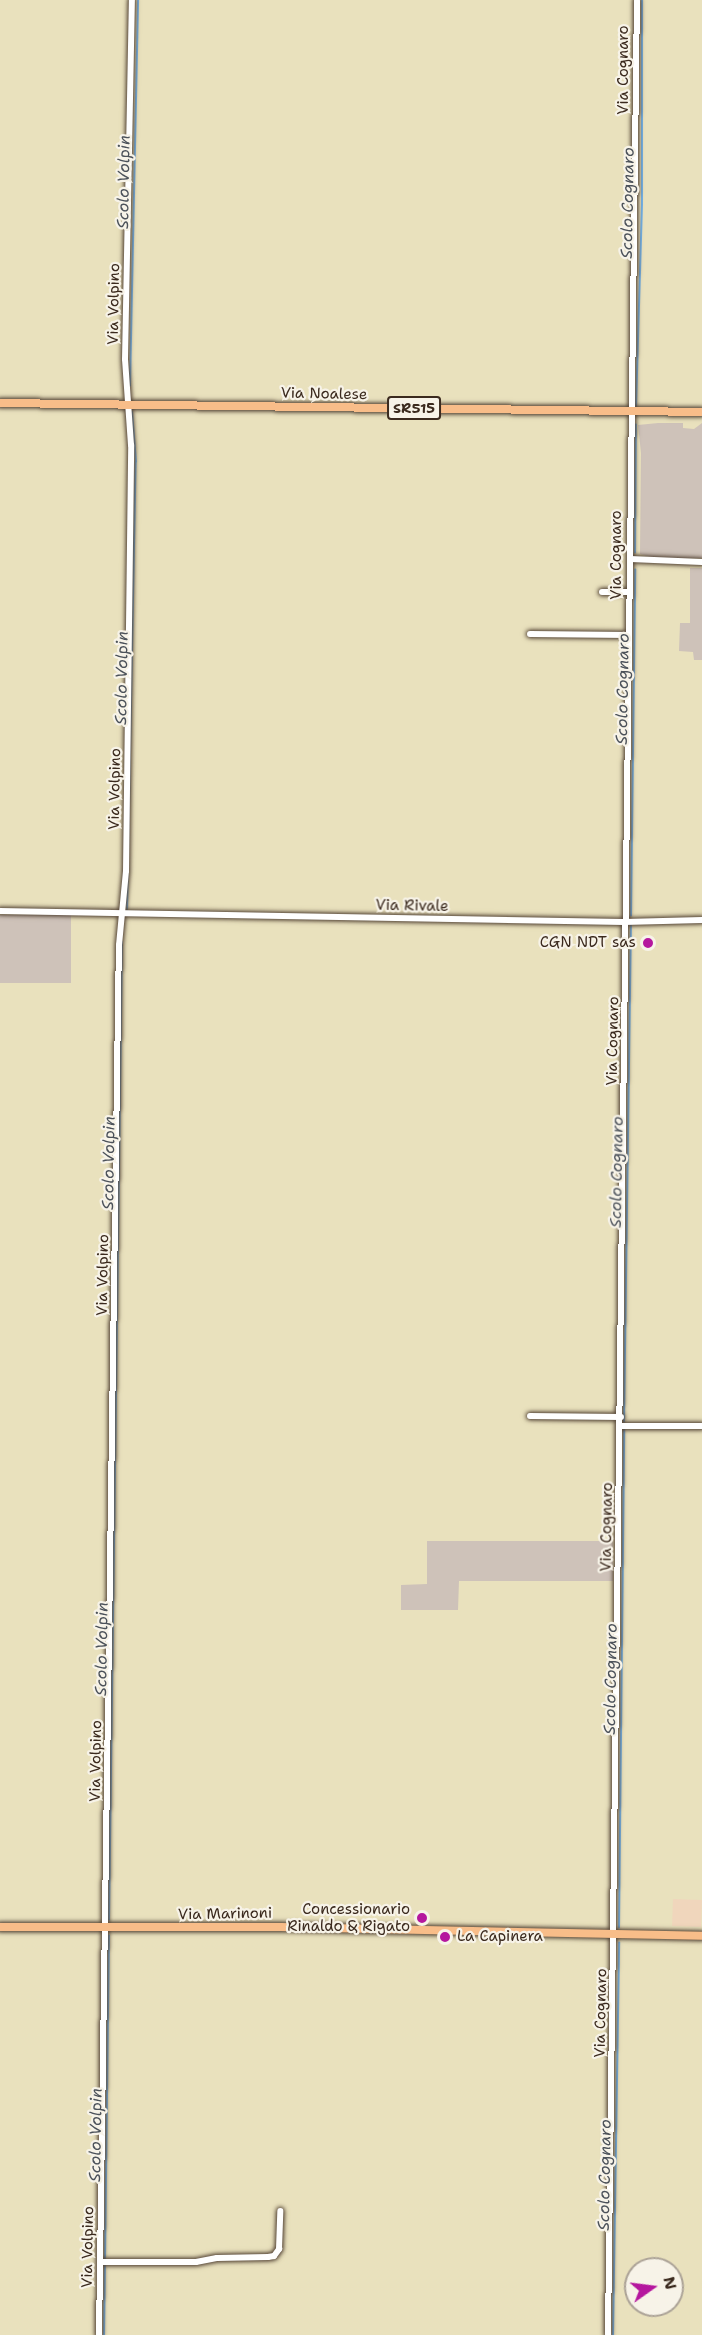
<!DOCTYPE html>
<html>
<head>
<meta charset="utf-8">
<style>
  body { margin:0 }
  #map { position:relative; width:702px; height:2335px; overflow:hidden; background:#e9e1bd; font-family:"Shantell Sans",sans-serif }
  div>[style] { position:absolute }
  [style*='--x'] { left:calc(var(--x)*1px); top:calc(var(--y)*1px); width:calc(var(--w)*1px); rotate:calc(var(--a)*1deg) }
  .built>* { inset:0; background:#f0d6bc; transform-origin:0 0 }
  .industrial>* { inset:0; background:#cec2b9; transform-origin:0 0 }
  .stream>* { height:1.5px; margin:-0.75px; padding:0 0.75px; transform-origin:0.75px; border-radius:0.75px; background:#73b1e6 }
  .roads { filter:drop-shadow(0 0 2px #554536) drop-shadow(0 0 2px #554536) }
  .minor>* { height:6px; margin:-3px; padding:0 3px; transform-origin:3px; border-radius:3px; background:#fff }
  .major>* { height:8px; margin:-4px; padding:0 4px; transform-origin:4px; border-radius:4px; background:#f8bd89 }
  .dots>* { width:16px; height:16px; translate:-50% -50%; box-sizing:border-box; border:3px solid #f7f3e8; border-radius:50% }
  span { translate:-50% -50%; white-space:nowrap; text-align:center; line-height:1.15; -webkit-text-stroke:4.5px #f7f3e8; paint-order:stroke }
  .shield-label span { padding:2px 4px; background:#f7f3e8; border:2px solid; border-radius:4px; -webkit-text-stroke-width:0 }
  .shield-label { font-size:14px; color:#3b2a1e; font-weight:700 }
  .street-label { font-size:15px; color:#3b2a1e }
  .poi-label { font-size:15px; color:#3b2a1e }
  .right { translate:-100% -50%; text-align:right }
  .left { translate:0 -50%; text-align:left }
  .water-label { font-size:16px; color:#4c525a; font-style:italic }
  .north { position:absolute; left:624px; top:2257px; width:60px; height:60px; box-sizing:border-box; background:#f7f3e8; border:2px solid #aca397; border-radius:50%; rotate:76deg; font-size:16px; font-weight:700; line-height:24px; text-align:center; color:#3b2a1e }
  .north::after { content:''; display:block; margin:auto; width:21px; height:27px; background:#b5179e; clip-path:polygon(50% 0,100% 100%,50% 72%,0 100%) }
</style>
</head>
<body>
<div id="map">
  <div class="built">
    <div style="left:673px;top:1899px;width:29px;height:27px;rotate:2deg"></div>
  </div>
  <div class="industrial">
    <div style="clip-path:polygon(658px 423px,683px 423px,683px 428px,694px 429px,702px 423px,702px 558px,654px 558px,640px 554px,641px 453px,638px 425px)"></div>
    <div style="clip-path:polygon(690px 568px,702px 568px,702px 660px,694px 660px,693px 652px,679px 651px,680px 623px,690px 623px)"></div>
    <div style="left:0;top:915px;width:71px;height:68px"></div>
    <div style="clip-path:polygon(427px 1541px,613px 1541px,613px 1581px,459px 1581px,458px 1610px,401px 1610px,401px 1585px,427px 1584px)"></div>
  </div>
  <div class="stream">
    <div style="--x:130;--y:386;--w:386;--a:-88.8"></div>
    <div style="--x:636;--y:407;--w:203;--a:-88.3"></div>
    <div style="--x:642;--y:204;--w:204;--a:-90"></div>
    <div style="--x:635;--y:553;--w:128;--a:-89.6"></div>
    <div style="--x:127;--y:911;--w:449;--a:-88.9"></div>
    <div style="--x:136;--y:462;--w:50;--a:-94.6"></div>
    <div style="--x:631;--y:916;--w:346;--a:-89.3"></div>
    <div style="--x:624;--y:1422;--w:498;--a:-89.2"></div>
    <div style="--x:109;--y:1920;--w:978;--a:-89.24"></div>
    <div style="--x:619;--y:1928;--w:498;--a:-89.4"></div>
    <div style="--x:105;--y:2259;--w:323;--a:-89.3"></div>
    <div style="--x:104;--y:2335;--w:71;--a:-89.2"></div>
    <div style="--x:613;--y:2335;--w:392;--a:-89.1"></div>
  </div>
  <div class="roads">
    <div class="minor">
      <div style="--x:630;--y:559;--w:72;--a:2.4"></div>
      <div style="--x:602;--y:592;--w:27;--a:0"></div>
      <div style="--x:530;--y:634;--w:99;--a:0.6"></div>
      <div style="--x:0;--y:911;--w:624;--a:1.01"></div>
      <div style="--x:624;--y:922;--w:78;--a:-1.5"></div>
      <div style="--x:530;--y:1416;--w:91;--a:0.6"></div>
      <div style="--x:621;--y:1426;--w:81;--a:0"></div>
      <div style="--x:100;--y:2262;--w:96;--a:0"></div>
      <div style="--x:196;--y:2262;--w:21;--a:-11"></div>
      <div style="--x:217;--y:2258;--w:51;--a:-1.1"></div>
      <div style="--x:268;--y:2257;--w:6;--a:-9"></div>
      <div style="--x:274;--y:2256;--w:9;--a:-54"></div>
      <div style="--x:279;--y:2249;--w:38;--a:-88"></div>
      <div style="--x:99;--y:2335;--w:1390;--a:-89.18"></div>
      <div style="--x:119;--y:945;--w:74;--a:-84.6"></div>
      <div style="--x:126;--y:871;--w:426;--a:-89.3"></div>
      <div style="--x:131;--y:445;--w:86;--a:-94"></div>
      <div style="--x:125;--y:359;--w:359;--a:-88.9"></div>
      <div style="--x:608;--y:2335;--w:2335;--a:-89.29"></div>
    </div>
    <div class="major">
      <div style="--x:0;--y:403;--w:702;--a:0.73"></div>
      <div style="--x:0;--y:1927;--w:281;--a:0"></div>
      <div style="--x:281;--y:1927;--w:421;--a:1.2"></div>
    </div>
  </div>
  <div class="dots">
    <div style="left:648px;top:943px;background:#b5179e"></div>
    <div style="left:422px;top:1918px;background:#b5179e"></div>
    <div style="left:445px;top:1937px;background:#b5179e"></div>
  </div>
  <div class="shield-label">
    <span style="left:414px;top:408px">SR515</span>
  </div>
  <div class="street-label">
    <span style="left:624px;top:70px;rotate:-90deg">Via Cognaro</span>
    <span style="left:114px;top:304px;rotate:-89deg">Via Volpino</span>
    <span style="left:324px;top:394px;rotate:1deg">Via Noalese</span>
    <span style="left:617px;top:555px;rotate:-90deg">Via Cognaro</span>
    <span style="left:115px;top:789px;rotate:-89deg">Via Volpino</span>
    <span style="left:412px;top:906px;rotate:1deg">Via Rivale</span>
    <span style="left:613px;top:1041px;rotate:-89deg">Via Cognaro</span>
    <span style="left:103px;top:1275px;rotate:-89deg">Via Volpino</span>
    <span style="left:607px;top:1527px;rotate:-89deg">Via Cognaro</span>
    <span style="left:96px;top:1761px;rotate:-89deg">Via Volpino</span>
    <span style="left:225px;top:1914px;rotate:-1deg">Via Marinoni</span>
    <span style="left:601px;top:2013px;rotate:-89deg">Via Cognaro</span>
    <span style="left:88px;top:2247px;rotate:-89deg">Via Volpino</span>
  </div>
  <div class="poi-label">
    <span class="right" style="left:636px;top:943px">CGN NDT sas</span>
    <span class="right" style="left:410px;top:1918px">Concessionario<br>Rinaldo &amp; Rigato</span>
    <span class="left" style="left:457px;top:1937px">La Capinera</span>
  </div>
  <div class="water-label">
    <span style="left:124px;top:182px;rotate:-89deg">Scolo Volpin</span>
    <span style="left:628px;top:203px;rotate:-89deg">Scolo Cognaro</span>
    <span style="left:122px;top:678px;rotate:-89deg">Scolo Volpin</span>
    <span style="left:623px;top:689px;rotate:-89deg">Scolo Cognaro</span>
    <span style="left:109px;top:1163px;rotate:-89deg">Scolo Volpin</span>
    <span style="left:617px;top:1172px;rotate:-89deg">Scolo Cognaro</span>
    <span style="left:102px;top:1649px;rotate:-89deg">Scolo Volpin</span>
    <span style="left:611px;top:1679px;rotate:-89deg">Scolo Cognaro</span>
    <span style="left:96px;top:2135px;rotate:-89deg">Scolo Volpin</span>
    <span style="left:605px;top:2175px;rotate:-89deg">Scolo Cognaro</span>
  </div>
  <div class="north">N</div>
</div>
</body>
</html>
